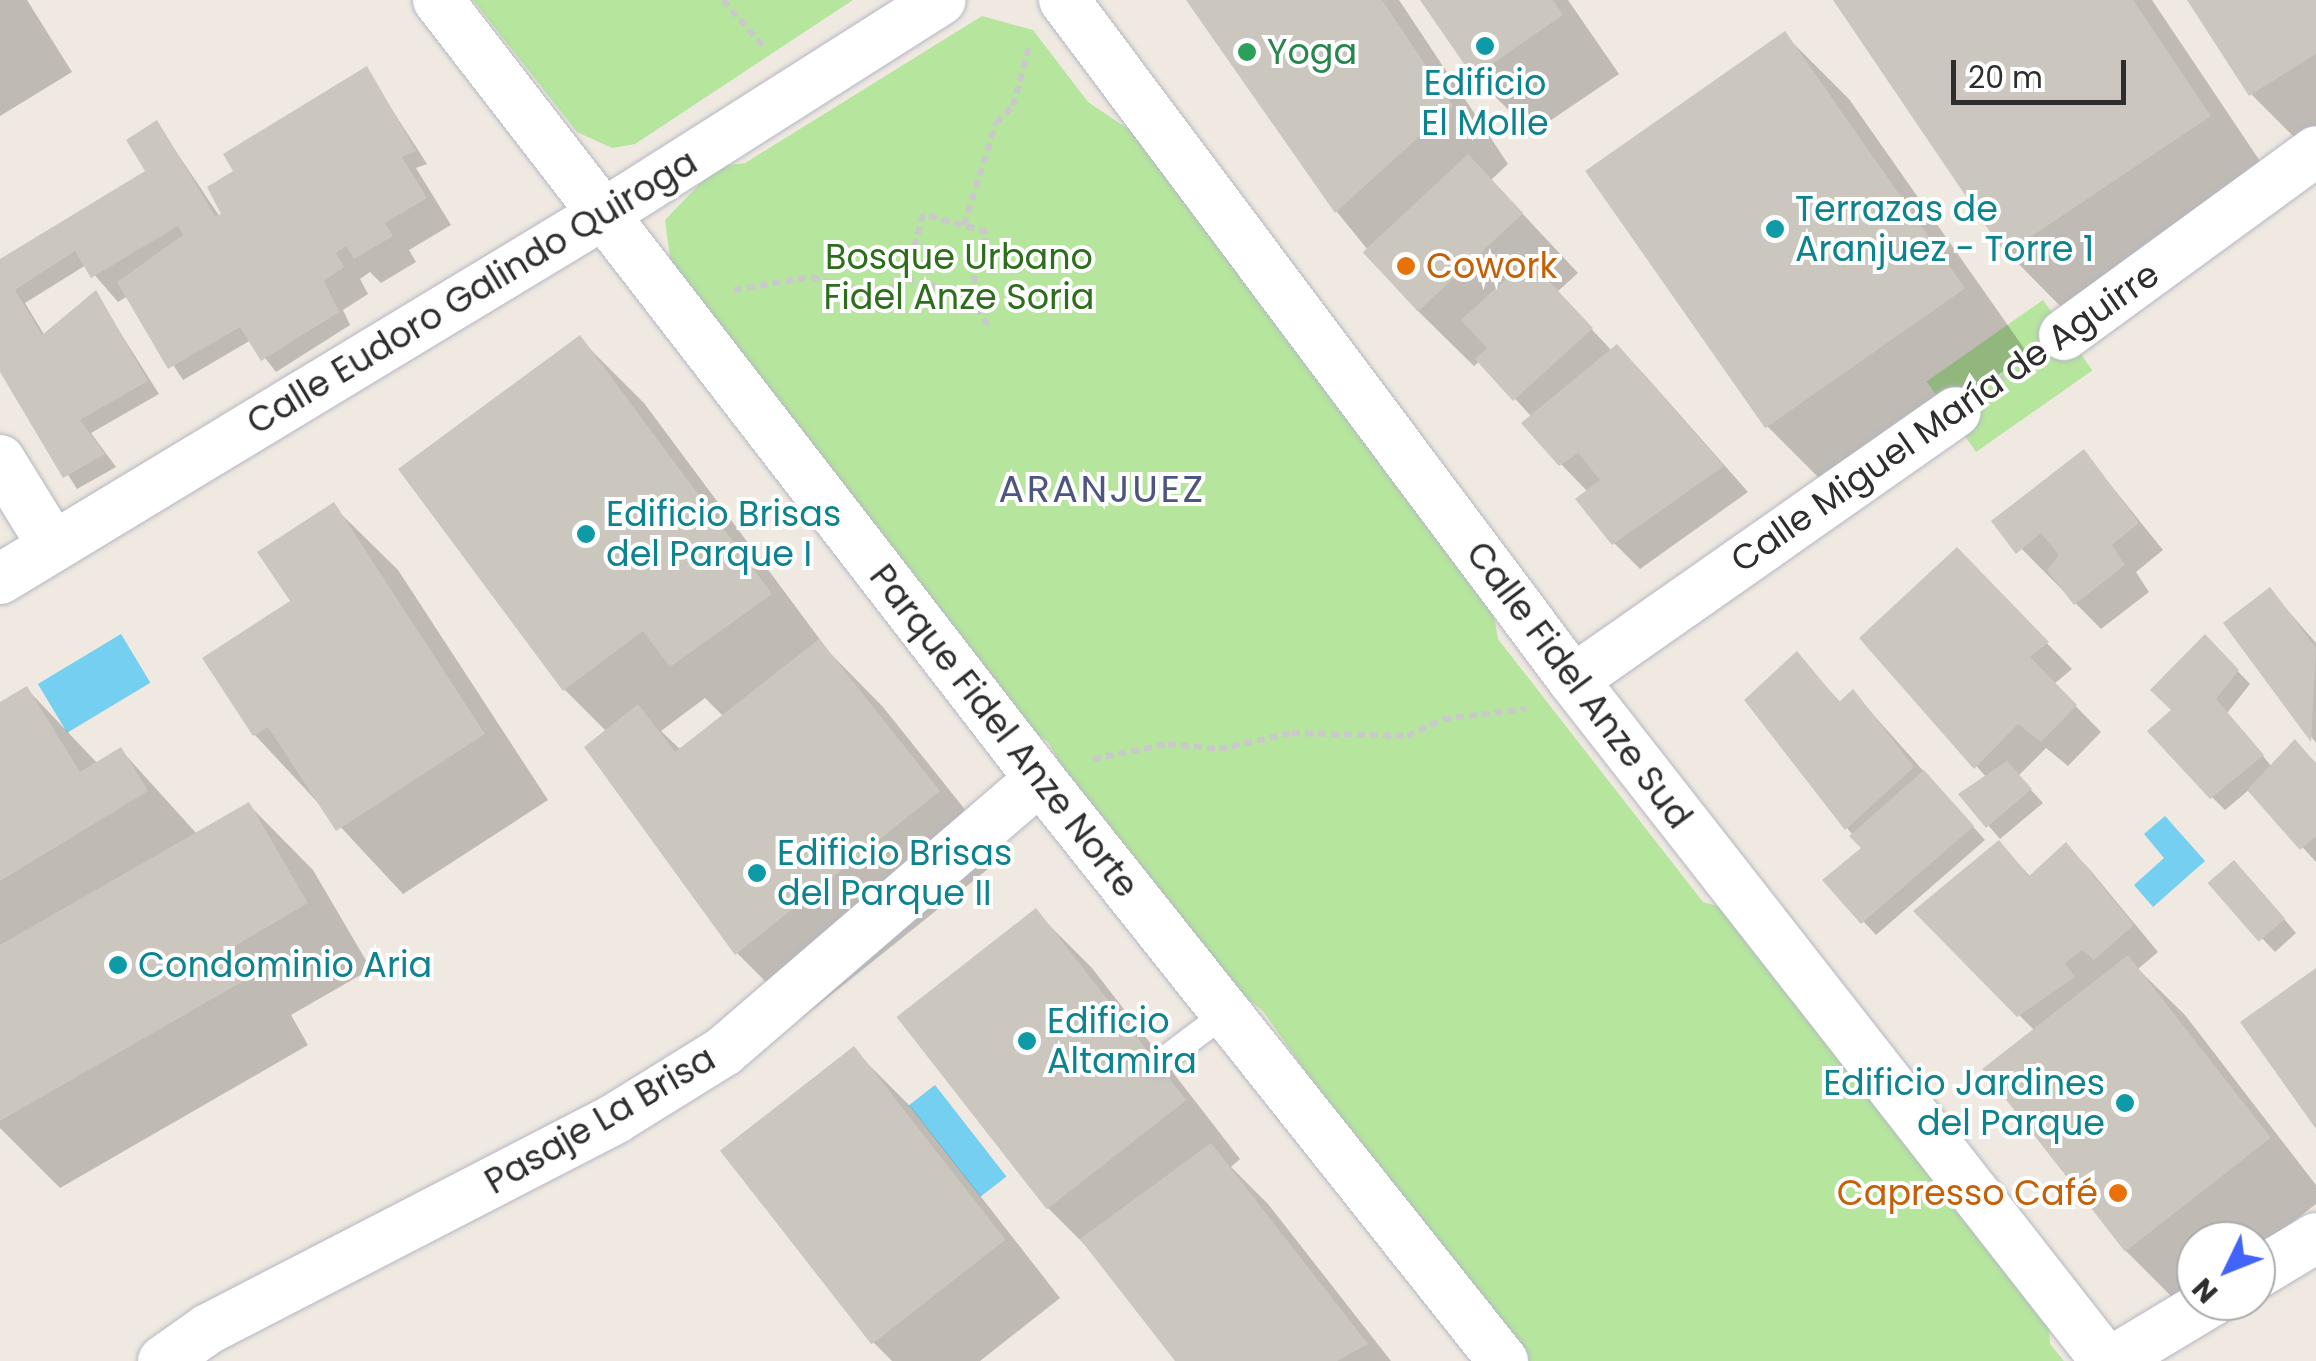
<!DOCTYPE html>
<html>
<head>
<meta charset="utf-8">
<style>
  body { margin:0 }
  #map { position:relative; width:2316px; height:1361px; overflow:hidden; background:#efe9e1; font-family:Poppins,sans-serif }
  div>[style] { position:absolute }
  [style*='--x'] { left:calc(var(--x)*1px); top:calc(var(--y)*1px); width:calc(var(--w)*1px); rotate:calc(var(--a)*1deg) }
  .green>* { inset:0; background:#b6e59e; transform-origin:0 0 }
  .water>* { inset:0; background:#75cff0; transform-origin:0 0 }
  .shadow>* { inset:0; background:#0003 }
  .building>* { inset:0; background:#cbc7bf; transform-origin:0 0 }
  .path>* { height:6px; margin-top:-3px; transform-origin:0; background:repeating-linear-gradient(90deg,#c9c9c9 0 8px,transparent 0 13px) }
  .roads { filter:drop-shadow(0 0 2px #b4b7c1) drop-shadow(0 0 2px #b4b7c1) }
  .lane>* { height:25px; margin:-12.5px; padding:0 12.5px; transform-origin:12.5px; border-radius:12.5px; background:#fff }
  .street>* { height:50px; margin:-25px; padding:0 25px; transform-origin:25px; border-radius:25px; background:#fff }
  .dots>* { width:28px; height:28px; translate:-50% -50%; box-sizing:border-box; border:5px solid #fff; border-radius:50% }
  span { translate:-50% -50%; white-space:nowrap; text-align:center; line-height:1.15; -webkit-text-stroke:8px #fff; paint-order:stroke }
  .leisure-label { font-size:35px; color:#27864d }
  .left { translate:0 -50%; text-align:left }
  .culture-label { font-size:35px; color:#0d838f }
  .right { translate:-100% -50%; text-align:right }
  .park-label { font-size:35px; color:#2c6e1b }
  .food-label { font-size:35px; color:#c56008 }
  .street-label { font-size:35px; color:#2e2e2e }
  .neighbourhood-label { font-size:38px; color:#4d5680; letter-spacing:2.5px }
  .north { position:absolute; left:2176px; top:1221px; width:100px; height:100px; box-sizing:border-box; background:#fff; border:2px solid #ababab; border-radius:50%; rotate:227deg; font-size:28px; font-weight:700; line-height:40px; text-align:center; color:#2e2e2e }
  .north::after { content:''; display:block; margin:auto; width:35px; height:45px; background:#4264fb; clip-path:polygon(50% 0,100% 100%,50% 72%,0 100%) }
  .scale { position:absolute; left:1951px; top:60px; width:175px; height:45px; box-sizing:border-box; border:5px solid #2e2e2e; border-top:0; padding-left:12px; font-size:30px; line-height:35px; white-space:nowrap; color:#2e2e2e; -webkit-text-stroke:8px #fff; paint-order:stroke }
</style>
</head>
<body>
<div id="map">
  <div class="green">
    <div style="clip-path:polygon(473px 0,853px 0,635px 144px,612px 148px,577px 132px)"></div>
    <div style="clip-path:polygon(982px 16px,1033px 30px,1088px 102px,1149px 143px,1491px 599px,1498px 639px,1703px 902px,1744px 914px,2049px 1329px,2050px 1344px,2064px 1361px,1508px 1361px,1263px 1011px,1232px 986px,1077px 793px,1048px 742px,941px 664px,672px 271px,665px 220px,716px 167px,745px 163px)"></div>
    <div style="left:2043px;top:300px;width:86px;height:142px;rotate:55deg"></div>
  </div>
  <div class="water">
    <div style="left:121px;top:634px;width:57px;height:97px;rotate:59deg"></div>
    <div style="clip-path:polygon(2165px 816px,2205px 861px,2153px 907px,2134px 885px,2164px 858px,2144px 834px)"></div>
    <div style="left:935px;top:1085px;width:116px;height:33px;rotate:52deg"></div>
  </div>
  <div class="shadow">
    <div style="clip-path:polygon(0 0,27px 0,72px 72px,0 116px)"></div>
    <div style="clip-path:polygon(1190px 0,1399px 0,1508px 164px,1491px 180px,1578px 273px,1557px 292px,1612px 351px,1617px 347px,1643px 373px,1748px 492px,1640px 569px,1614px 543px,1588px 492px,1561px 464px,1532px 417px,1480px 361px,1474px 366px,1416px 309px,1337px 212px)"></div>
    <div style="clip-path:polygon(1423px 0,1568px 0,1619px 74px,1532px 133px,1474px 76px)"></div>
    <div style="clip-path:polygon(1837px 0,2152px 0,2274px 182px,2071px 317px,2007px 252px)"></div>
    <div style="clip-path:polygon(2190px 0,2316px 0,2316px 128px,2297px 140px,2251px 94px)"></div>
    <div style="clip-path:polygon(1784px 34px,1849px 99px,2028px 354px,1832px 491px,1767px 426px)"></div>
    <div style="clip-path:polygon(366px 69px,427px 164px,416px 168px,451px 225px,409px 250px,416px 262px,381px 283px,370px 272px,360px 279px,368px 294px,343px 310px,350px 325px,276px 372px,251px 340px,183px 380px,128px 296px,118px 302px,86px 265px,25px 303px,45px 336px,96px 294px,159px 394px,91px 433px,116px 467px,77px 489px,0 367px,0 261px,148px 172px,157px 123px,222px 220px,237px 172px,227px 155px)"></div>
    <div style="clip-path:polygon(evenodd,579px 338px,644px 403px,830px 653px,883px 707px,1003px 857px,802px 1018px,737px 953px,607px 732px,565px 690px,579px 338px,705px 698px,724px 717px,681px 750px,661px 731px,705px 698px)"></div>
    <div style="clip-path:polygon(2084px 452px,2163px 550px,2136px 572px,2149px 592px,2101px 629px,1994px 521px)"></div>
    <div style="clip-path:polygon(333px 506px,398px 570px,548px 800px,403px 894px,255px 735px,205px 659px,293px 601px)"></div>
    <div style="clip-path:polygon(1982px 576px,2072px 669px,2054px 684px,2101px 732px,2068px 766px,2046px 748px,2018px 776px,2043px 803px,2000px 839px,1962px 795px,1987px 778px,1862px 638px)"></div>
    <div style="clip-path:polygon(2270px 590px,2316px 643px,2316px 743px,2226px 623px)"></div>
    <div style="clip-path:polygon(2205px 637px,2250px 684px,2227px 713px,2272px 767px,2295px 742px,2316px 763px,2316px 862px,2250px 789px,2225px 810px,2212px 797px,2175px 711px)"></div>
    <div style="clip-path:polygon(1797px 655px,1841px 703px,1853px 692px,1985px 840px,1876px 935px,1826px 881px,1864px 848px,1847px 828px)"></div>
    <div style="clip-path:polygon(27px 689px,98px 764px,121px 750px,197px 834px,249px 805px,313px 870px,371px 969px,291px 1015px,308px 1045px,60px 1188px,0 1128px,0 705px)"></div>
    <div style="clip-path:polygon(1999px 843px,2031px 877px,2066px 845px,2091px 871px,2158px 952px,2138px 969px,2185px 1015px,2316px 1185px,2316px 1204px,2256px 1250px,2256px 1241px,2196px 1241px,2196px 1296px,2182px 1307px,2125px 1250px,2034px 1030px,1917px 912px)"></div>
    <div style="clip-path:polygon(2247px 876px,2296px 933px,2275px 952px,2211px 884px)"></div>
    <div style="clip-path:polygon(1035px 911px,1092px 968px,1240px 1159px,1231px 1167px,1268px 1204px,1391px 1361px,1178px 1361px,1098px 1258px,1048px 1208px)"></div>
    <div style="clip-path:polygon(854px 1050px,911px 1107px,1060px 1298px,980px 1361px,892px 1361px,873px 1342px)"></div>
  </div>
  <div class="building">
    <div style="clip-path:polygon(1186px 0,1382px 0,1453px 106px,1335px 213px)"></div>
    <div style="clip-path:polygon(1420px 0,1553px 0,1563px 15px,1473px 77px)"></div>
    <div style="clip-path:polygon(1833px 0,2133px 0,2211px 116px,2005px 254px)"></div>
    <div style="clip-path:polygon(2187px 0,2316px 0,2316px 54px,2249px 96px)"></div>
    <div style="left:1785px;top:31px;width:314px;height:244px;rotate:55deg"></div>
    <div style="clip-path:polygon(367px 66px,416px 151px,402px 157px,427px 198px,385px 223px,393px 236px,354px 259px,346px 246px,336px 253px,344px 267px,324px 281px,339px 312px,261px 361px,240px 327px,168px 369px,117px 282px,183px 235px,178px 226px,91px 278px,75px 251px,15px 290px,42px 335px,96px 290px,148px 381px,80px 420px,105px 454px,63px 478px,0 372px,0 259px,145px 171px,126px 140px,157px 120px,215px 216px,221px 214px,207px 187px,233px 171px,223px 154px)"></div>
    <div style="left:1468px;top:154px;width:81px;height:144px;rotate:47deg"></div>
    <div style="clip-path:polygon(1528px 259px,1593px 328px,1513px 401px,1475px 359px,1487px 348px,1461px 320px)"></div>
    <div style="clip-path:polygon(580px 335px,772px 594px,670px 667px,643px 631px,563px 691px,398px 469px)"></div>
    <div style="clip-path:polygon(1617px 344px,1724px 466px,1612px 545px,1575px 499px,1600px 480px,1578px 453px,1559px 466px,1521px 423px)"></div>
    <div style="clip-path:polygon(2084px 449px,2139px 523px,2112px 545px,2125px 565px,2074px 605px,2047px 570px,2059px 555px,2041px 533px,2016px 554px,1991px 521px)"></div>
    <div style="clip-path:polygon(334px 502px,485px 734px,336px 831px,268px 727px,253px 736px,202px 658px,290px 601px,257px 552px)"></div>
    <div style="clip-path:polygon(1957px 547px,2049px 642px,2030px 657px,2077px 705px,2041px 742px,2018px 724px,1974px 769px,1859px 638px)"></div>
    <div style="clip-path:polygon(2270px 587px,2316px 648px,2311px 742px,2223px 623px)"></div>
    <div style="clip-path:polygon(2205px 634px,2239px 670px,2216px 699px,2264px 755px,2210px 799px,2147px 731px,2171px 710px,2150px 690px)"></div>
    <div style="clip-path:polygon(819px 639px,940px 791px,735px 955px,584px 747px,638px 704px,675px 752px)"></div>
    <div style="clip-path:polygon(1797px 651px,1839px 702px,1853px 689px,1914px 767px,1845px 830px,1744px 700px)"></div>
    <div style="clip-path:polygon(27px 686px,80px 772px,121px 747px,148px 791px,0 881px,0 702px)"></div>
    <div style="clip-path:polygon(2295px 739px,2316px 764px,2316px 836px,2300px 850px,2247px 790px)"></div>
    <div style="clip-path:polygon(2007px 761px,2032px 789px,1986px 828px,1958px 794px)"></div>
    <div style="clip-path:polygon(1924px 770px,1974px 826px,1861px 924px,1822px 880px,1861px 848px,1849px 836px)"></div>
    <div style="clip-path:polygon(249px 802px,308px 903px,228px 950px,245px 980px,0 1121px,0 945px)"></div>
    <div style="clip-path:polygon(1999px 840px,2029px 876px,2066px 842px,2134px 925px,2094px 960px,2082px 950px,2065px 963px,2075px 977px,2017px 1017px,1913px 911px)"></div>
    <div style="left:2234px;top:860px;width:78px;height:35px;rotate:49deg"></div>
    <div style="left:1036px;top:908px;width:244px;height:177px;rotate:52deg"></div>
    <div style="left:2128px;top:955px;width:232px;height:185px;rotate:52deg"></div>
    <div style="clip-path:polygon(2316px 968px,2316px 1129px,2240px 1022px)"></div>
    <div style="left:854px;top:1046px;width:246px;height:170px;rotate:52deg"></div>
    <div style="clip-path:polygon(1211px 1143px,1368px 1344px,1337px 1361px,1175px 1361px,1080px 1239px)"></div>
  </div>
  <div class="path">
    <div style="--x:723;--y:0;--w:62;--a:48.9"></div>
    <div style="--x:964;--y:225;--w:107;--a:-72.6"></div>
    <div style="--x:996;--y:123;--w:24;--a:-45"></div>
    <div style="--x:1013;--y:106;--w:61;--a:-74.8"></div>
    <div style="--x:734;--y:290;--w:78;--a:-9.6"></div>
    <div style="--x:811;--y:277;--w:50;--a:15.2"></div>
    <div style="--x:859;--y:290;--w:29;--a:0"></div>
    <div style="--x:888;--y:290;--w:21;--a:-31"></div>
    <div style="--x:970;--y:296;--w:66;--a:-75.1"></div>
    <div style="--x:987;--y:232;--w:66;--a:-164.3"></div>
    <div style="--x:923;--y:214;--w:67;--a:104.7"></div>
    <div style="--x:906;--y:279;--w:66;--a:14.9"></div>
    <div style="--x:970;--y:296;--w:35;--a:59"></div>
    <div style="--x:1997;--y:382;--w:28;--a:-35"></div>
    <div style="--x:1093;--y:759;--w:76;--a:-11.3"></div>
    <div style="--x:1168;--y:744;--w:51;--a:5.6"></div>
    <div style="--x:1219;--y:749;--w:75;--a:-12.4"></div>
    <div style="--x:1292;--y:733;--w:115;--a:1.5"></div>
    <div style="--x:1407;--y:736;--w:40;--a:-25"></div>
    <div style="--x:1443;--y:719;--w:84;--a:-6.9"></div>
  </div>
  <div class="roads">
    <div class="lane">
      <div style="--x:1157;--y:1064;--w:86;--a:-37"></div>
    </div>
    <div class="street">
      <div style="--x:438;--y:0;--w:985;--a:52.3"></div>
      <div style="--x:1040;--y:779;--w:744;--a:51.5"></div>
      <div style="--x:1064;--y:0;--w:849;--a:53.18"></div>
      <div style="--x:1573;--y:680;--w:865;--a:51.95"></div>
      <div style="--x:2064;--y:335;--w:312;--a:-36.1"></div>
      <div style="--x:0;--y:460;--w:101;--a:58.4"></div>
      <div style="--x:0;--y:579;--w:703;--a:-31.16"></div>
      <div style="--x:602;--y:215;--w:401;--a:-32.4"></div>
      <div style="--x:1573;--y:680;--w:467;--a:-35"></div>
      <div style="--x:2256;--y:1274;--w:70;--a:-31"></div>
      <div style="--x:163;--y:1361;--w:55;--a:-35.4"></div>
      <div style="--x:208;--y:1329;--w:459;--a:-27.3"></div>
      <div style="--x:616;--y:1118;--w:127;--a:-31.8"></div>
      <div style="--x:724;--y:1051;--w:417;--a:-40.7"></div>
      <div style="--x:2112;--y:1361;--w:117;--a:-31"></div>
    </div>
  </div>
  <div class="dots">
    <div style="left:1485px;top:46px;background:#0f9aa8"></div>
    <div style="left:1247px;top:52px;background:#2e9e5b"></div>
    <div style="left:1775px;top:229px;background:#0f9aa8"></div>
    <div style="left:1406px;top:266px;background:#e8710a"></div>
    <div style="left:586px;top:534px;background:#0f9aa8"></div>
    <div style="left:757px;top:873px;background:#0f9aa8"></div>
    <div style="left:118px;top:965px;background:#0f9aa8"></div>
    <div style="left:1027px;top:1041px;background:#0f9aa8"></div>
    <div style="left:2125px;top:1103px;background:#0f9aa8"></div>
    <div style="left:2118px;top:1193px;background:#e8710a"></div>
  </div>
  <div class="leisure-label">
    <span class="left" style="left:1267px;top:52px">Yoga</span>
  </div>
  <div class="culture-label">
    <span style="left:1485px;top:103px">Edificio<br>El Molle</span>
    <span class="left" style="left:1795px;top:229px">Terrazas de<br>Aranjuez - Torre 1</span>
    <span class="left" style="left:606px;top:534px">Edificio Brisas<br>del Parque I</span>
    <span class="left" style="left:777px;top:873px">Edificio Brisas<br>del Parque II</span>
    <span class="left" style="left:138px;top:965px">Condominio Aria</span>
    <span class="left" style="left:1047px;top:1041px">Edificio<br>Altamira</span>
    <span class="right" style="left:2105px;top:1103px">Edificio Jardines<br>del Parque</span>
  </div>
  <div class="park-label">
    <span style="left:959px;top:277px">Bosque Urbano<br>Fidel Anze Soria</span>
  </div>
  <div class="food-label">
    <span class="left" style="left:1426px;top:266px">Cowork</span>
    <span class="right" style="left:2098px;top:1193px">Capresso Café</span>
  </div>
  <div class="street-label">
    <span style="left:472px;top:292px;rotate:-31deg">Calle Eudoro Galindo Quiroga</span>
    <span style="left:1945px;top:417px;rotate:-35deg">Calle Miguel María de Aguirre</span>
    <span style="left:1579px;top:685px;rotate:53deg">Calle Fidel Anze Sud</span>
    <span style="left:1004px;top:731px;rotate:52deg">Parque Fidel Anze Norte</span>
    <span style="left:600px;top:1120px;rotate:-30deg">Pasaje La Brisa</span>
  </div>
  <div class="neighbourhood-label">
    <span style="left:1102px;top:489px">ARANJUEZ</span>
  </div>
  <div class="north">N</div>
  <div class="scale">20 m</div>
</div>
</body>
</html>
